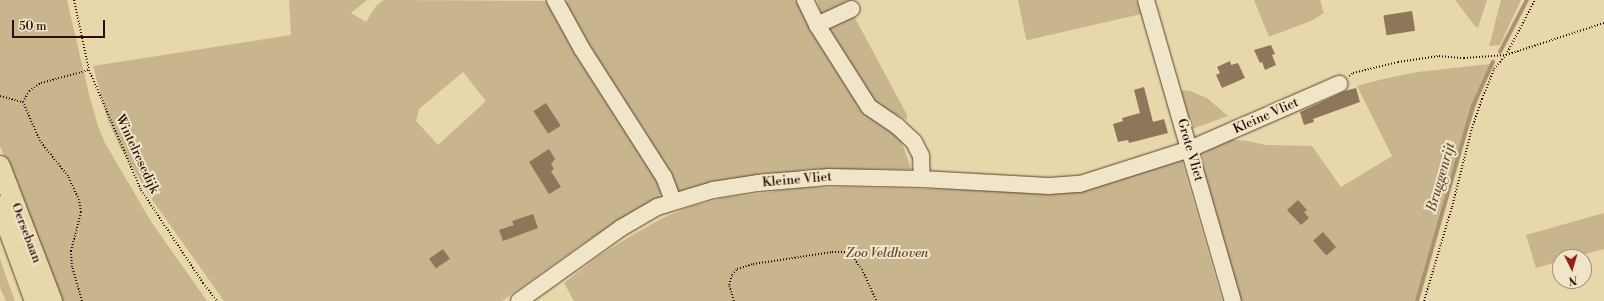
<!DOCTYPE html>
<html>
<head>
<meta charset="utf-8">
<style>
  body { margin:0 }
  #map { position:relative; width:1604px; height:301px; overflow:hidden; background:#e8d7aa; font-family:"Libre Bodoni",serif }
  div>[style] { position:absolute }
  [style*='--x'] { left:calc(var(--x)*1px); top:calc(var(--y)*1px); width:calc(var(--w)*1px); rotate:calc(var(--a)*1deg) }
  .green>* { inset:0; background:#c8b58d }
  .stream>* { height:3.5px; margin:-1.75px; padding:0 1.75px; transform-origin:1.75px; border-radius:1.75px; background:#a89271 }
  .building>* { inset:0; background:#8d7659; transform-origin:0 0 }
  .path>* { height:2px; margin-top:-1px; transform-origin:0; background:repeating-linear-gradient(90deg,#2b0d01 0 1px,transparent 0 3px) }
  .roads { filter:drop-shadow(0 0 1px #5a402b) drop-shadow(0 0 1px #5a402b) }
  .minor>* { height:16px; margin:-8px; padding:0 8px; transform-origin:8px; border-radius:8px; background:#f0e5c8 }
  .major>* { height:20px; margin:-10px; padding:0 10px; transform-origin:10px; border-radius:10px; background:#e8d7aa }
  span { translate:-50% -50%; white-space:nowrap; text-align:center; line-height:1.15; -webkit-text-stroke:4px #f0e5c8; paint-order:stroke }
  .street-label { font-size:13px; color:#2b0d01 }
  .park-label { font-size:13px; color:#624832; font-style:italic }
  .water-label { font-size:14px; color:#634933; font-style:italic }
  .north { position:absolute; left:1552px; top:249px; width:40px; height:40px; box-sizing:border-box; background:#f0e5c8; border:1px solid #a18f78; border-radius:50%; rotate:175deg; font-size:11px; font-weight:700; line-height:16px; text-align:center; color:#2b0d01 }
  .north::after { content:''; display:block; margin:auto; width:14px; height:18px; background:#8f2418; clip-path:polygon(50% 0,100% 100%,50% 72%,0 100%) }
  .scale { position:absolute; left:12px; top:20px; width:93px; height:18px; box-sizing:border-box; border:2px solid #2b0d01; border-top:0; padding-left:5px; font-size:12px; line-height:14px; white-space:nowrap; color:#2b0d01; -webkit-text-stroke:3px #f0e5c8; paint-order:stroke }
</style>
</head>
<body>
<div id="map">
  <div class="green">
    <div style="clip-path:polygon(0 0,67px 0,89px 94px,98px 126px,105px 143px,152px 223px,207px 301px,61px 301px,32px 222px,0 146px)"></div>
    <div style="clip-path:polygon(evenodd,289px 0,367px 0,351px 13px,366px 22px,376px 6px,384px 0,548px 1px,553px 14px,558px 11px,666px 190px,659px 195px,660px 200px,585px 242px,502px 301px,224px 301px,153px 201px,121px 149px,108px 121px,93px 66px,291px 35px,289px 0,463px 72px,486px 101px,438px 145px,416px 121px,419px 109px,463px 72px)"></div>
    <div style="clip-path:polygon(569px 0,795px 0,901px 140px,911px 169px,861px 169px,738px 178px,689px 188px,676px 193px,562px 4px)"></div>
    <div style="clip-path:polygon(817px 0,851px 0,821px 14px)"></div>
    <div style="clip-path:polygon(1018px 0,1136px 0,1141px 14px,1028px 40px,1026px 39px)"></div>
    <div style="clip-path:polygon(1254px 0,1320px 0,1324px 13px,1311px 21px,1269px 37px)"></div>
    <div style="clip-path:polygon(1455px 0,1487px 0,1478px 28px,1475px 26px)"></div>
    <div style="clip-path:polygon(1501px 0,1521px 0,1500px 45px,1489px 46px)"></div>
    <div style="clip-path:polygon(854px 16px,907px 115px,907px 120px,875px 104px,826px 27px)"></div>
    <div style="clip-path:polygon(1490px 64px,1459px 157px,1415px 301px,1241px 301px,1198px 149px,1222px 139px,1248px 141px,1266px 145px,1312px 146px,1341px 187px,1392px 156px,1357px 86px,1383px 79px,1417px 72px)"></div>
    <div style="clip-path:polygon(1181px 90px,1190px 91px,1207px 98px,1228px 116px,1192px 129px)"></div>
    <div style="clip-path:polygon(1180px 155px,1222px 301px,574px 301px,564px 283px,600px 255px,636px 233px,663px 218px,689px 207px,723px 198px,800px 188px,844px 187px,1023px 191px)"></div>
    <div style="clip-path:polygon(1604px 213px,1604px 249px,1574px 257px,1560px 257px,1560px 261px,1536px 268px,1526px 235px)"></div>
    <div style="clip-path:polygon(0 258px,4px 271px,15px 301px,6px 301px,0 288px)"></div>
  </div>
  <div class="stream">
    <div style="--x:1500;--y:52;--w:59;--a:-62.6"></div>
    <div style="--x:1417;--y:301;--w:203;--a:-74"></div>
    <div style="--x:1473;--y:106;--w:48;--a:-65.6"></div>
  </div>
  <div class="building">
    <div style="left:1412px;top:11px;width:20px;height:29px;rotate:81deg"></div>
    <div style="clip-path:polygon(1271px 45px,1275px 54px,1272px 55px,1276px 65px,1265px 70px,1262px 62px,1260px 63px,1254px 50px)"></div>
    <div style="clip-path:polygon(1230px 61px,1231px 65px,1238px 63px,1245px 78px,1222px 88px,1216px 75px,1220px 73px,1217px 67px)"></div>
    <div style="clip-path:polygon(1144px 87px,1153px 122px,1164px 119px,1168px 133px,1129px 143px,1128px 140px,1118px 142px,1113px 124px,1123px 121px,1122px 118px,1140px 113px,1134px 90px)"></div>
    <div style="clip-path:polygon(1356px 88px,1360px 102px,1313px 119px,1314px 122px,1304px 125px,1300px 112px,1345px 91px)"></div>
    <div style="left:546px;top:103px;width:27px;height:15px;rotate:57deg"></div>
    <div style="clip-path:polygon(549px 149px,555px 159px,551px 164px,554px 169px,551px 171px,561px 187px,549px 194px,529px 162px)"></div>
    <div style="clip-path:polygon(1298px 200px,1307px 210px,1304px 212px,1309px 218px,1301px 225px,1287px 210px)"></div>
    <div style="clip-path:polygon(533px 214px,538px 228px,503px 241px,499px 230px,514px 225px,512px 221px)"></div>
    <div style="left:1323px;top:232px;width:20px;height:13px;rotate:49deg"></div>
    <div style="left:443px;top:249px;width:12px;height:17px;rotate:55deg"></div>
  </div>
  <div class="path">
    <div style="--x:74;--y:0;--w:72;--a:77.9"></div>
    <div style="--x:89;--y:70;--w:131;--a:66.6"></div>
    <div style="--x:141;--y:190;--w:112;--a:56.3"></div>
    <div style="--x:203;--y:283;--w:23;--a:52"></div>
    <div style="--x:1349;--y:76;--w:5;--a:-37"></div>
    <div style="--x:1353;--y:73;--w:46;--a:-13.7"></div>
    <div style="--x:1398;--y:62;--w:41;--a:-8.3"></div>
    <div style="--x:1439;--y:56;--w:25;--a:5"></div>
    <div style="--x:1464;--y:58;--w:42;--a:-4.1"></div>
    <div style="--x:1506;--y:55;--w:103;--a:-18.1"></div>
    <div style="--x:0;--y:96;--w:24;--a:15"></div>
    <div style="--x:82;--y:301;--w:35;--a:-106"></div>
    <div style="--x:72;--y:267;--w:16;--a:-94"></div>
    <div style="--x:71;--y:251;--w:40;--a:-75.6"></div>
    <div style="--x:81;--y:212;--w:12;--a:-99"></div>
    <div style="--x:79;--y:200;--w:26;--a:-115"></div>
    <div style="--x:68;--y:176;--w:45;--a:-128.7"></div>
    <div style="--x:40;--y:141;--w:43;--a:-113.6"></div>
    <div style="--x:23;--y:102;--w:13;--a:-61"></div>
    <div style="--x:29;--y:91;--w:14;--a:-34"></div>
    <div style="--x:41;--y:83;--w:50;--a:-15.2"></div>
    <div style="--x:734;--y:301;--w:17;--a:-107"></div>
    <div style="--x:729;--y:285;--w:10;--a:-73"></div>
    <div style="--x:732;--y:275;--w:8;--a:-50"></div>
    <div style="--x:737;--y:269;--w:17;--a:-17"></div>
    <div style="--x:753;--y:264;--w:80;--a:-8.6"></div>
    <div style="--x:832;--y:252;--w:17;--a:0"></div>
    <div style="--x:849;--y:252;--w:21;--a:53"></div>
    <div style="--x:862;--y:269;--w:35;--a:66"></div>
    <div style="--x:1424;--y:301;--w:98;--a:-73.4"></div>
    <div style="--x:1452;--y:207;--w:81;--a:-75.8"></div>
    <div style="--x:1472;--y:128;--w:31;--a:-71"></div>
    <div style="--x:1482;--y:99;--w:32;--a:-68"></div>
    <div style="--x:1494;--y:69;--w:18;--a:-49"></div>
    <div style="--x:1506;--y:55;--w:62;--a:-62.2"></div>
  </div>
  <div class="roads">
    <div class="minor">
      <div style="--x:555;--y:0;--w:56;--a:61.1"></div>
      <div style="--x:582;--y:49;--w:152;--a:57.4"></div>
      <div style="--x:664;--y:177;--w:26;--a:69"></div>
      <div style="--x:805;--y:0;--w:28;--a:64"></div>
      <div style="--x:817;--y:25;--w:97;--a:57.6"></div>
      <div style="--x:869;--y:107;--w:34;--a:34"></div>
      <div style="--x:897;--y:126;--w:23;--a:43"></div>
      <div style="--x:914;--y:142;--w:16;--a:63"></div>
      <div style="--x:921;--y:156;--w:23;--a:88"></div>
      <div style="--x:1146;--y:0;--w:313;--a:73.9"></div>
      <div style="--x:817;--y:25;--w:38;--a:-25"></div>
      <div style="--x:519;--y:301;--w:125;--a:-35.6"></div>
      <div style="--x:621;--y:228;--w:42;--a:-30.3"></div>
      <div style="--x:657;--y:207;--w:59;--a:-16.9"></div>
      <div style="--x:713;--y:190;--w:46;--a:-8.8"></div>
      <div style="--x:758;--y:183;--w:71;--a:-4.8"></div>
      <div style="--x:829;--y:177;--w:93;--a:1.2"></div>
      <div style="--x:922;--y:179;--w:127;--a:3.2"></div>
      <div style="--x:1049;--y:186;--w:31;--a:-4"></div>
      <div style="--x:1080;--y:184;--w:115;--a:-17.7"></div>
      <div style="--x:1190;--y:149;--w:163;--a:-23.6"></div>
    </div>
    <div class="major">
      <div style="--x:0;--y:166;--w:145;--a:68.9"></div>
      <div style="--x:0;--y:206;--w:101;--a:69.8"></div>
    </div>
  </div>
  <div class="street-label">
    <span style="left:1266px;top:116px;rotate:-24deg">Kleine Vliet</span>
    <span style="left:1190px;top:150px;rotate:74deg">Grote Vliet</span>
    <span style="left:137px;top:154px;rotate:65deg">Wintelresedijk</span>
    <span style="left:797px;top:180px;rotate:-5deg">Kleine Vliet</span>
    <span style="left:26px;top:233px;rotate:69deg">Oersebaan</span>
  </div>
  <div class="park-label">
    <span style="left:887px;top:253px">Zoo Veldhoven</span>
  </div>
  <div class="water-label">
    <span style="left:1441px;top:177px;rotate:-74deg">Bruggenrijt</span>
  </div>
  <div class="north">N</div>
  <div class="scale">50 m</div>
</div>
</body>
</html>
